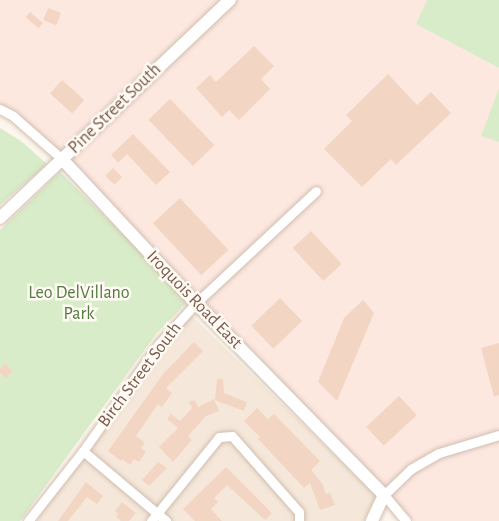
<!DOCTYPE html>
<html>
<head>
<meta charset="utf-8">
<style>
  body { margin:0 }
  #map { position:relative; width:499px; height:521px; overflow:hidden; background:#fdf6ec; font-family:"Alegreya Sans",sans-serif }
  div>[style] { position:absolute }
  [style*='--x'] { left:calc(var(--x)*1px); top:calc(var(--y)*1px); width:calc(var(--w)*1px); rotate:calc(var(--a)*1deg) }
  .residential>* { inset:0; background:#f5e8da }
  .commercial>* { inset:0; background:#fde8e0 }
  .green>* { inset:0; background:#d8ecc9 }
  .building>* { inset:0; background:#f3d5c3; transform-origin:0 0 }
  .roads { filter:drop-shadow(0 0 2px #d1beb0) drop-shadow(0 0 2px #d1beb0) }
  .minor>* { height:9px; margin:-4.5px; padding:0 4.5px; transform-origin:4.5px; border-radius:4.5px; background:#fff }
  .tertiary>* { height:12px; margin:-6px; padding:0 6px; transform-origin:6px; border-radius:6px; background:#fff }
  span { translate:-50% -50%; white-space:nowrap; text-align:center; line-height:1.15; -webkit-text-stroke:5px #fffaf3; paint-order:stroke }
  .street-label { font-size:18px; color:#7a5c4d }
  .park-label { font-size:18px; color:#537a41 }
</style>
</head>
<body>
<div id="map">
  <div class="residential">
    <div style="clip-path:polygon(191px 315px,376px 496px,365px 521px,36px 521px,127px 396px)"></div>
  </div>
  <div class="commercial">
    <div style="clip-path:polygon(0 0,427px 0,417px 24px,499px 68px,499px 88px,482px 135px,499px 142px,499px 521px,414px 521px,75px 165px,0 105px)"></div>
  </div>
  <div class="green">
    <div style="clip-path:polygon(427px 0,499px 0,499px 68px,416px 24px)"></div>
    <div style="clip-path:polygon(499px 88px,499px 142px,481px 136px)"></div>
    <div style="clip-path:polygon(0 128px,21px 141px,47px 164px,0 205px)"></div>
    <div style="clip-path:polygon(60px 172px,189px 300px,156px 334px,20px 521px,0 521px,0 230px)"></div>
  </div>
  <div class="building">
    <div style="left:48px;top:8px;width:14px;height:13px;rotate:21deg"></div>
    <div style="left:30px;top:12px;width:17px;height:7px;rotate:40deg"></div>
    <div style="clip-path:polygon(254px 46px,274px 66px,261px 79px,270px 89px,239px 120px,229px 110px,222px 117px,196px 88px,210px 75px,216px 82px)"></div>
    <div style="clip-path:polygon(388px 74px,417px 105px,431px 92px,451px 113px,396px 165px,391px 159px,362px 187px,324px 149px,352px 121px,346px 115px)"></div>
    <div style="left:62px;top:80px;width:30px;height:18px;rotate:42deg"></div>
    <div style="left:170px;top:99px;width:64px;height:30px;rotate:46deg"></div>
    <div style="clip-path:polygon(133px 134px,170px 172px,156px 185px,127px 154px,118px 163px,111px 155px)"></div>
    <div style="left:113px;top:168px;width:13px;height:11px;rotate:45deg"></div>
    <div style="left:180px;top:198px;width:71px;height:37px;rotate:47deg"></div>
    <div style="left:311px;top:231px;width:45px;height:25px;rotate:47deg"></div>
    <div style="left:280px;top:298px;width:32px;height:40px;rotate:46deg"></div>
    <div style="clip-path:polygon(363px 300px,374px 313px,337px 401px,318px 382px,344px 318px)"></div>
    <div style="clip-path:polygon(194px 342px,203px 351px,166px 388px,172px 393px,162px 407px,158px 404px,136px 436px,145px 443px,141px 448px,146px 452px,139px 462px,134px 459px,130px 465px,122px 459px,121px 461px,108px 451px,163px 374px)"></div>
    <div style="clip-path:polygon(499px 343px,499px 395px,494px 397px,481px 348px)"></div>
    <div style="clip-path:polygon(5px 363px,13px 371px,6px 378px,0 373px,0 368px)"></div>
    <div style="clip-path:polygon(217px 379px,223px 379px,224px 393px,247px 402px,244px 411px,215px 400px)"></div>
    <div style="left:399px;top:396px;width:26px;height:45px;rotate:47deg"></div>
    <div style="clip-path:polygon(214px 399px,219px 411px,206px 416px,188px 436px,192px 440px,173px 462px,159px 447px,178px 428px,167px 419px,171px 414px,180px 421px,192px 408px,189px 402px,195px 400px,198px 407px)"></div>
    <div style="clip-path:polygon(257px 408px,268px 419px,274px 414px,320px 461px,311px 470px,322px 483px,326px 494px,330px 493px,335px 505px,320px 510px,310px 483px,304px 488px,258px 439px,260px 437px,244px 421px)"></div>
    <div style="clip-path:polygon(158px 462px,167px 468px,149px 486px,142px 480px)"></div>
    <div style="clip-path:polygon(226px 467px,272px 513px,265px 520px,227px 485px,214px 498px,218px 502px,211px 509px,222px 521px,195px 521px,183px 509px)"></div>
    <div style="clip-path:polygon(86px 482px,103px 496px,97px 504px,87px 497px,68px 521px,58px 521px)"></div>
    <div style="clip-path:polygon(122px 502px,136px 513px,129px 521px,121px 521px,116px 517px,118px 514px,115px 511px)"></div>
  </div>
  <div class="roads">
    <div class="minor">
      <div style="--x:0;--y:109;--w:15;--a:28"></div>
      <div style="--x:13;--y:116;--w:65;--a:41.3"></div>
      <div style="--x:83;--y:451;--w:109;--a:40.1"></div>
      <div style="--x:28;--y:521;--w:89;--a:-51.8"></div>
      <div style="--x:83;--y:451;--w:130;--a:-54.7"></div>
      <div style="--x:158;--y:345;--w:57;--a:-47.9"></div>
      <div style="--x:196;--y:303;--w:164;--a:-43"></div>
      <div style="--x:151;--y:521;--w:108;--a:-51"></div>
      <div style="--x:219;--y:437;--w:13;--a:-4"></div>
      <div style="--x:232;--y:436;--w:101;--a:48.6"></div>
      <div style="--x:299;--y:512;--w:9;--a:90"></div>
      <div style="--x:406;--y:521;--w:34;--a:-130"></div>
      <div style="--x:384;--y:495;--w:37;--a:-44"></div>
      <div style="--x:411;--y:469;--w:32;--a:-30"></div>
      <div style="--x:439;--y:453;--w:63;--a:-16.7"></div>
    </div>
    <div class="tertiary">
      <div style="--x:62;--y:159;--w:197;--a:47.1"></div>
      <div style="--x:196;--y:303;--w:269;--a:45.6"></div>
      <div style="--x:384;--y:495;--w:29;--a:115"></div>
      <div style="--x:0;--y:218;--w:317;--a:-43.5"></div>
    </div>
  </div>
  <div class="street-label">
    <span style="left:115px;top:109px;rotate:-44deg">Pine Street South</span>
    <span style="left:194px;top:300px;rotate:46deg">Iroquois Road East</span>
    <span style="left:140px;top:375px;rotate:-53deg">Birch Street South</span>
  </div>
  <div class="park-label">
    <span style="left:79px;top:304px">Leo DelVillano<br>Park</span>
  </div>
</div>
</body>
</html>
